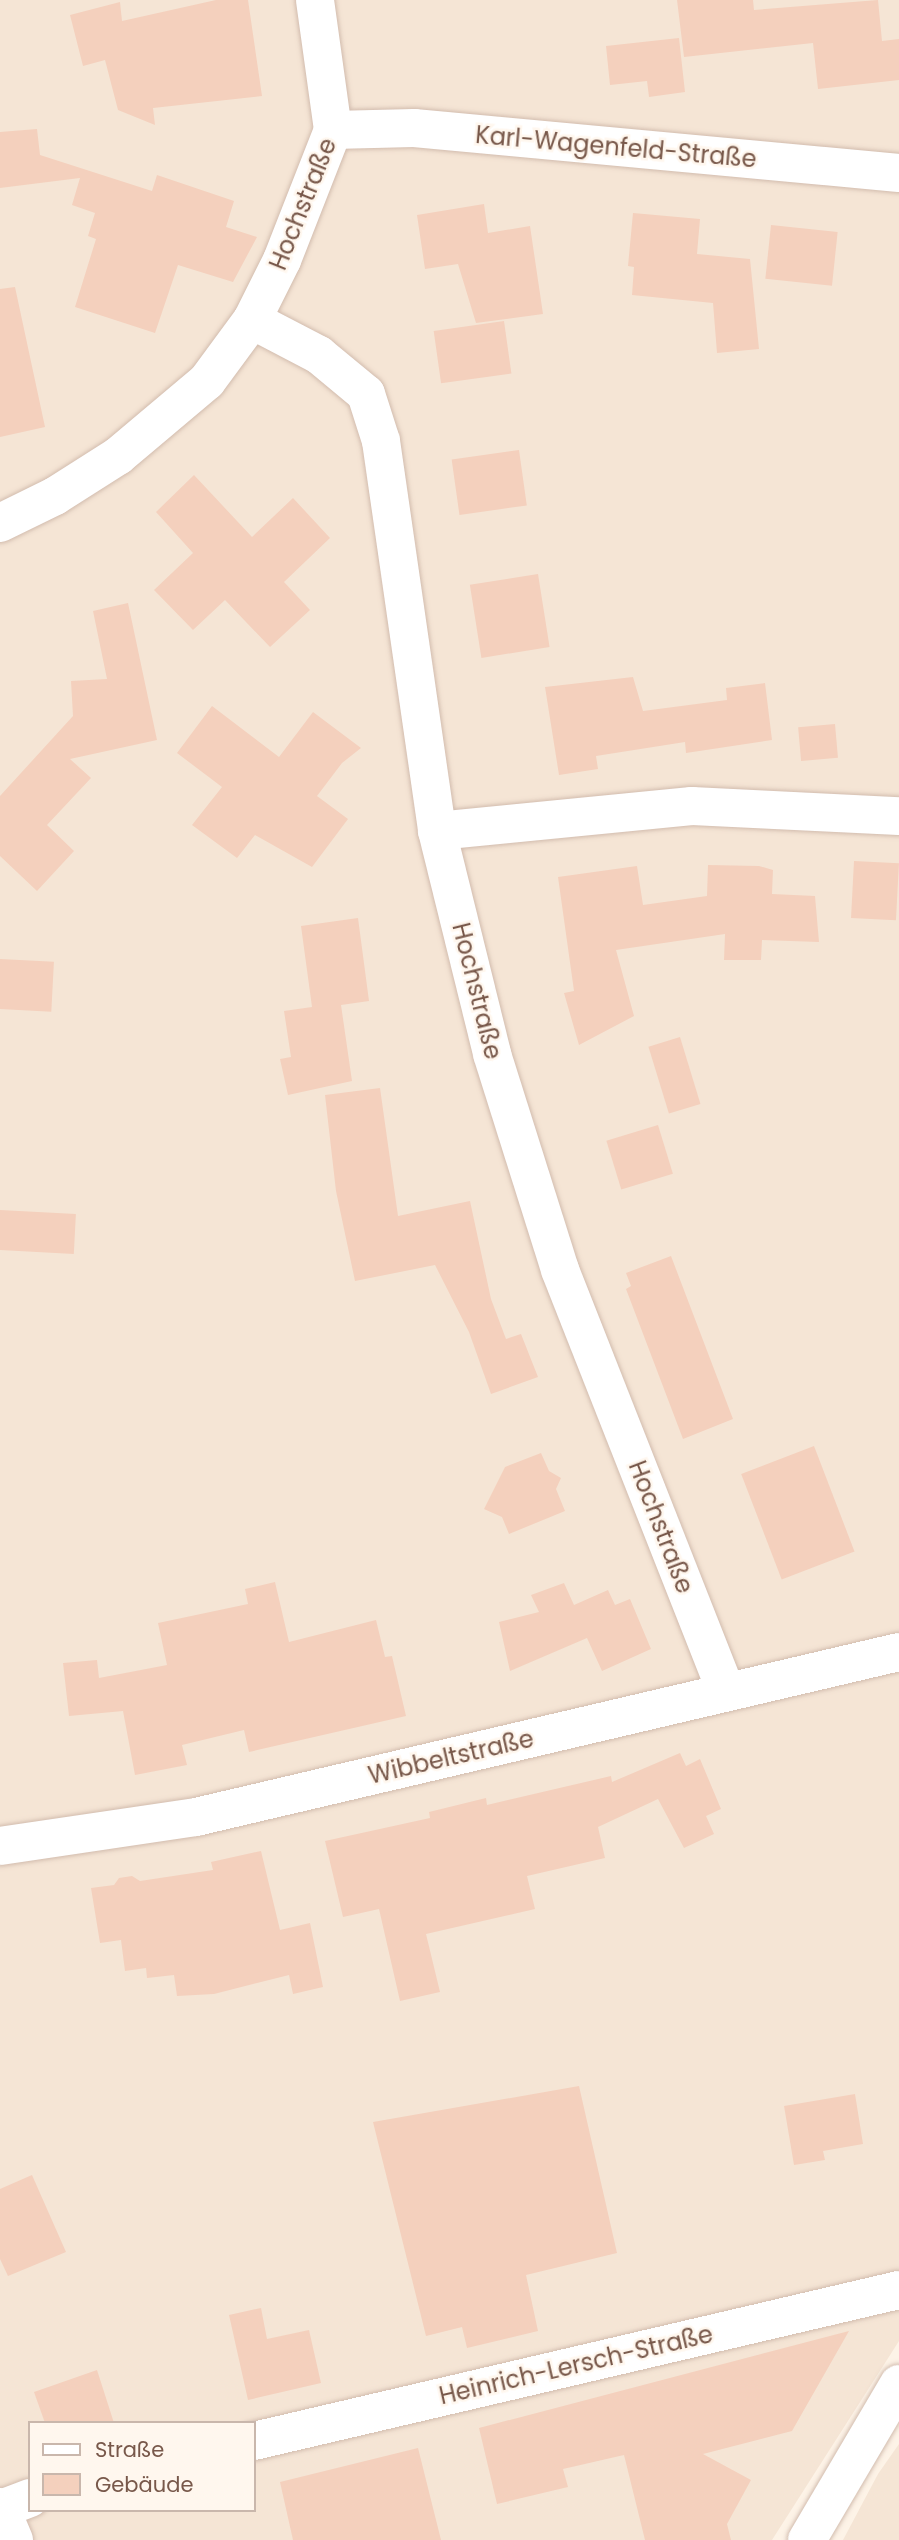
<!DOCTYPE html>
<html>
<head>
<meta charset="utf-8">
<style>
  body { margin:0 }
  #map { position:relative; width:899px; height:2540px; overflow:hidden; background:#fdf3e7; font-family:Poppins,sans-serif }
  div>[style] { position:absolute }
  [style*='--x'] { left:calc(var(--x)*1px); top:calc(var(--y)*1px); width:calc(var(--w)*1px); rotate:calc(var(--a)*1deg) }
  .residential>* { inset:0; background:#f5e5d5 }
  .building>* { inset:0; background:#f4d0bd; transform-origin:0 0 }
  .roads { filter:drop-shadow(0 0 2px #d2bcae) drop-shadow(0 0 2px #d2bcae) }
  .street>* { height:38px; margin:-19px; padding:0 19px; transform-origin:19px; border-radius:19px; background:#fff }
  .secondary>* { height:38px; margin:-19px; padding:0 19px; transform-origin:19px; border-radius:19px; background:#fff }
  span { translate:-50% -50%; white-space:nowrap; text-align:center; line-height:1.15; -webkit-text-stroke:5px #fff7ee; paint-order:stroke }
  .street-label { font-size:24px; color:#78584a }
  .legend { position:absolute; left:28px; top:2421px; width:228px; height:91px; box-sizing:border-box; background:#fff7ee; border:2px solid #c9b7ac; margin:0; padding:9px 12px; list-style:none; font-size:21px; color:#78584a }
  .legend li { display:flex; align-items:center; gap:14px; height:35px }
  .legend b { width:35px; border:2px solid #c9b7ac }
</style>
</head>
<body>
<div id="map">
  <div class="residential">
    <div style="clip-path:polygon(evenodd,0 0,899px 0,899px 2341px,772px 2540px,0 2540px,0 0,30px 2423px,254px 2423px,254px 2510px,30px 2510px,30px 2423px)"></div>
    <div style="clip-path:polygon(899px 2444px,899px 2540px,843px 2540px,878px 2474px)"></div>
  </div>
  <div class="building">
    <div style="clip-path:polygon(216px 0,248px 0,262px 96px,153px 108px,155px 125px,118px 110px,105px 60px,83px 66px,70px 15px,120px 2px,122px 21px)"></div>
    <div style="clip-path:polygon(677px 0,753px 0,754px 10px,878px 0,882px 41px,899px 39px,899px 80px,818px 89px,813px 43px,684px 57px)"></div>
    <div style="clip-path:polygon(679px 38px,685px 92px,649px 97px,647px 81px,610px 85px,606px 46px)"></div>
    <div style="clip-path:polygon(37px 129px,40px 155px,152px 191px,157px 175px,234px 201px,226px 227px,257px 237px,233px 282px,178px 265px,155px 333px,75px 307px,96px 239px,88px 236px,95px 213px,72px 205px,80px 178px,0 188px,0 132px)"></div>
    <div style="clip-path:polygon(484px 204px,488px 233px,530px 226px,543px 314px,476px 323px,458px 264px,425px 269px,417px 215px)"></div>
    <div style="clip-path:polygon(633px 213px,700px 219px,697px 254px,750px 259px,759px 349px,717px 353px,713px 303px,632px 295px,634px 267px,628px 266px)"></div>
    <div style="left:771px;top:225px;width:67px;height:54px;rotate:6deg"></div>
    <div style="clip-path:polygon(15px 287px,45px 427px,0 437px,0 289px)"></div>
    <div style="left:504px;top:321px;width:53px;height:71px;rotate:82deg"></div>
    <div style="left:519px;top:450px;width:56px;height:68px;rotate:82deg"></div>
    <div style="clip-path:polygon(194px 475px,252px 537px,293px 498px,330px 538px,284px 582px,310px 610px,270px 647px,225px 600px,193px 630px,154px 590px,193px 553px,156px 512px)"></div>
    <div style="left:538px;top:574px;width:74px;height:69px;rotate:81deg"></div>
    <div style="clip-path:polygon(128px 603px,157px 740px,70px 759px,91px 778px,47px 825px,74px 851px,37px 891px,0 856px,0 796px,73px 716px,71px 681px,107px 679px,93px 611px)"></div>
    <div style="clip-path:polygon(633px 677px,643px 711px,727px 700px,726px 688px,765px 683px,772px 740px,686px 753px,685px 742px,596px 756px,598px 769px,559px 775px,545px 687px)"></div>
    <div style="clip-path:polygon(212px 706px,279px 757px,313px 712px,361px 748px,342px 763px,317px 796px,348px 819px,312px 867px,255px 835px,237px 858px,192px 825px,222px 787px,177px 753px)"></div>
    <div style="left:835px;top:724px;width:34px;height:37px;rotate:85deg"></div>
    <div style="left:854px;top:861px;width:45px;height:57px;rotate:3deg"></div>
    <div style="clip-path:polygon(708px 865px,759px 866px,773px 870px,772px 894px,815px 896px,819px 942px,762px 940px,761px 960px,724px 960px,725px 934px,616px 950px,634px 1016px,579px 1045px,564px 993px,574px 991px,558px 877px,637px 866px,643px 905px,707px 896px)"></div>
    <div style="clip-path:polygon(358px 918px,369px 1001px,341px 1005px,352px 1081px,288px 1095px,280px 1059px,291px 1057px,284px 1011px,312px 1007px,301px 926px)"></div>
    <div style="left:0;top:959px;width:54px;height:50px;rotate:3deg"></div>
    <div style="left:680px;top:1037px;width:70px;height:33px;rotate:73deg"></div>
    <div style="clip-path:polygon(380px 1088px,398px 1216px,470px 1201px,491px 1299px,506px 1339px,521px 1334px,538px 1377px,491px 1394px,469px 1332px,435px 1265px,355px 1281px,336px 1191px,325px 1095px)"></div>
    <div style="left:658px;top:1125px;width:51px;height:54px;rotate:73deg"></div>
    <div style="left:0;top:1210px;width:76px;height:40px;rotate:3deg"></div>
    <div style="clip-path:polygon(671px 1256px,733px 1419px,683px 1439px,626px 1289px,631px 1286px,626px 1273px)"></div>
    <div style="left:814px;top:1446px;width:113px;height:78px;rotate:69deg"></div>
    <div style="clip-path:polygon(541px 1453px,549px 1471px,561px 1478px,556px 1489px,565px 1511px,509px 1534px,502px 1517px,484px 1509px,505px 1467px)"></div>
    <div style="clip-path:polygon(275px 1582px,289px 1642px,376px 1620px,385px 1657px,392px 1656px,406px 1716px,249px 1752px,244px 1730px,182px 1745px,187px 1765px,135px 1775px,123px 1711px,69px 1716px,63px 1663px,97px 1660px,99px 1678px,167px 1665px,158px 1623px,248px 1604px,245px 1589px)"></div>
    <div style="clip-path:polygon(564px 1583px,574px 1605px,608px 1590px,615px 1605px,630px 1599px,651px 1649px,602px 1671px,587px 1638px,510px 1671px,499px 1622px,539px 1612px,531px 1595px)"></div>
    <div style="clip-path:polygon(680px 1753px,686px 1766px,700px 1759px,721px 1809px,706px 1816px,714px 1834px,684px 1848px,658px 1799px,598px 1827px,605px 1858px,527px 1876px,535px 1909px,426px 1934px,440px 1992px,400px 2001px,379px 1909px,343px 1917px,325px 1841px,430px 1818px,429px 1812px,486px 1798px,487px 1805px,611px 1776px,612px 1782px)"></div>
    <div style="clip-path:polygon(261px 1851px,280px 1930px,310px 1923px,323px 1987px,293px 1994px,289px 1975px,214px 1994px,177px 1996px,174px 1975px,147px 1978px,146px 1968px,125px 1971px,121px 1940px,100px 1943px,91px 1888px,114px 1885px,119px 1878px,132px 1876px,140px 1881px,213px 1870px,211px 1862px)"></div>
    <div style="clip-path:polygon(579px 2086px,617px 2253px,526px 2275px,538px 2331px,467px 2348px,462px 2327px,426px 2336px,373px 2122px)"></div>
    <div style="clip-path:polygon(855px 2094px,863px 2144px,823px 2151px,825px 2160px,794px 2165px,784px 2106px)"></div>
    <div style="clip-path:polygon(32px 2175px,66px 2252px,8px 2276px,0 2259px,0 2189px)"></div>
    <div style="clip-path:polygon(261px 2308px,267px 2339px,309px 2330px,321px 2383px,248px 2400px,229px 2315px)"></div>
    <div style="clip-path:polygon(849px 2331px,792px 2431px,703px 2454px,751px 2480px,727px 2524px,731px 2540px,645px 2540px,624px 2455px,563px 2469px,568px 2487px,497px 2504px,479px 2428px)"></div>
    <div style="clip-path:polygon(97px 2370px,114px 2423px,45px 2423px,34px 2392px)"></div>
    <div style="clip-path:polygon(418px 2448px,441px 2540px,293px 2540px,280px 2482px)"></div>
  </div>
  <div class="roads">
    <div class="street">
      <div style="--x:333;--y:130;--w:81;--a:-1.4"></div>
      <div style="--x:414;--y:128;--w:487;--a:5.3"></div>
      <div style="--x:252;--y:320;--w:76;--a:27.6"></div>
      <div style="--x:319;--y:355;--w:61;--a:39.7"></div>
      <div style="--x:366;--y:394;--w:49;--a:72.3"></div>
      <div style="--x:381;--y:441;--w:394;--a:81.8"></div>
      <div style="--x:437;--y:831;--w:230;--a:76.1"></div>
      <div style="--x:492;--y:1054;--w:226;--a:72.5"></div>
      <div style="--x:560;--y:1270;--w:453;--a:68.5"></div>
      <div style="--x:0;--y:523;--w:61;--a:-26.1"></div>
      <div style="--x:55;--y:496;--w:75;--a:-32.4"></div>
      <div style="--x:118;--y:456;--w:116;--a:-40.1"></div>
      <div style="--x:207;--y:381;--w:76;--a:-53.6"></div>
      <div style="--x:252;--y:320;--w:67;--a:-63.4"></div>
      <div style="--x:282;--y:260;--w:140;--a:-68.6"></div>
      <div style="--x:333;--y:130;--w:131;--a:-97.9"></div>
      <div style="--x:437;--y:831;--w:256;--a:-5.6"></div>
      <div style="--x:692;--y:806;--w:207;--a:2.8"></div>
      <div style="--x:0;--y:1846;--w:198;--a:-8.4"></div>
      <div style="--x:196;--y:1817;--w:722;--a:-13.21"></div>
      <div style="--x:254;--y:2441;--w:662;--a:-13.18"></div>
      <div style="--x:1;--y:2509;--w:31;--a:-21"></div>
    </div>
    <div class="secondary">
      <div style="--x:0;--y:2507;--w:36;--a:67"></div>
      <div style="--x:807;--y:2540;--w:181;--a:-59.5"></div>
    </div>
  </div>
  <div class="street-label">
    <span style="left:616px;top:147px;rotate:5deg">Karl-Wagenfeld-Straße</span>
    <span style="left:303px;top:204px;rotate:-68deg">Hochstraße</span>
    <span style="left:477px;top:991px;rotate:76deg">Hochstraße</span>
    <span style="left:661px;top:1527px;rotate:69deg">Hochstraße</span>
    <span style="left:451px;top:1757px;rotate:-13deg">Wibbeltstraße</span>
    <span style="left:576px;top:2365px;rotate:-13deg">Heinrich-Lersch-Straße</span>
  </div>
  <ul class="legend">
  <li><b style="height:9px;background:#fff"></b>Straße</li>
  <li><b style="height:19px;background:#f4d0bd"></b>Gebäude</li>
  </ul>
</div>
</body>
</html>
